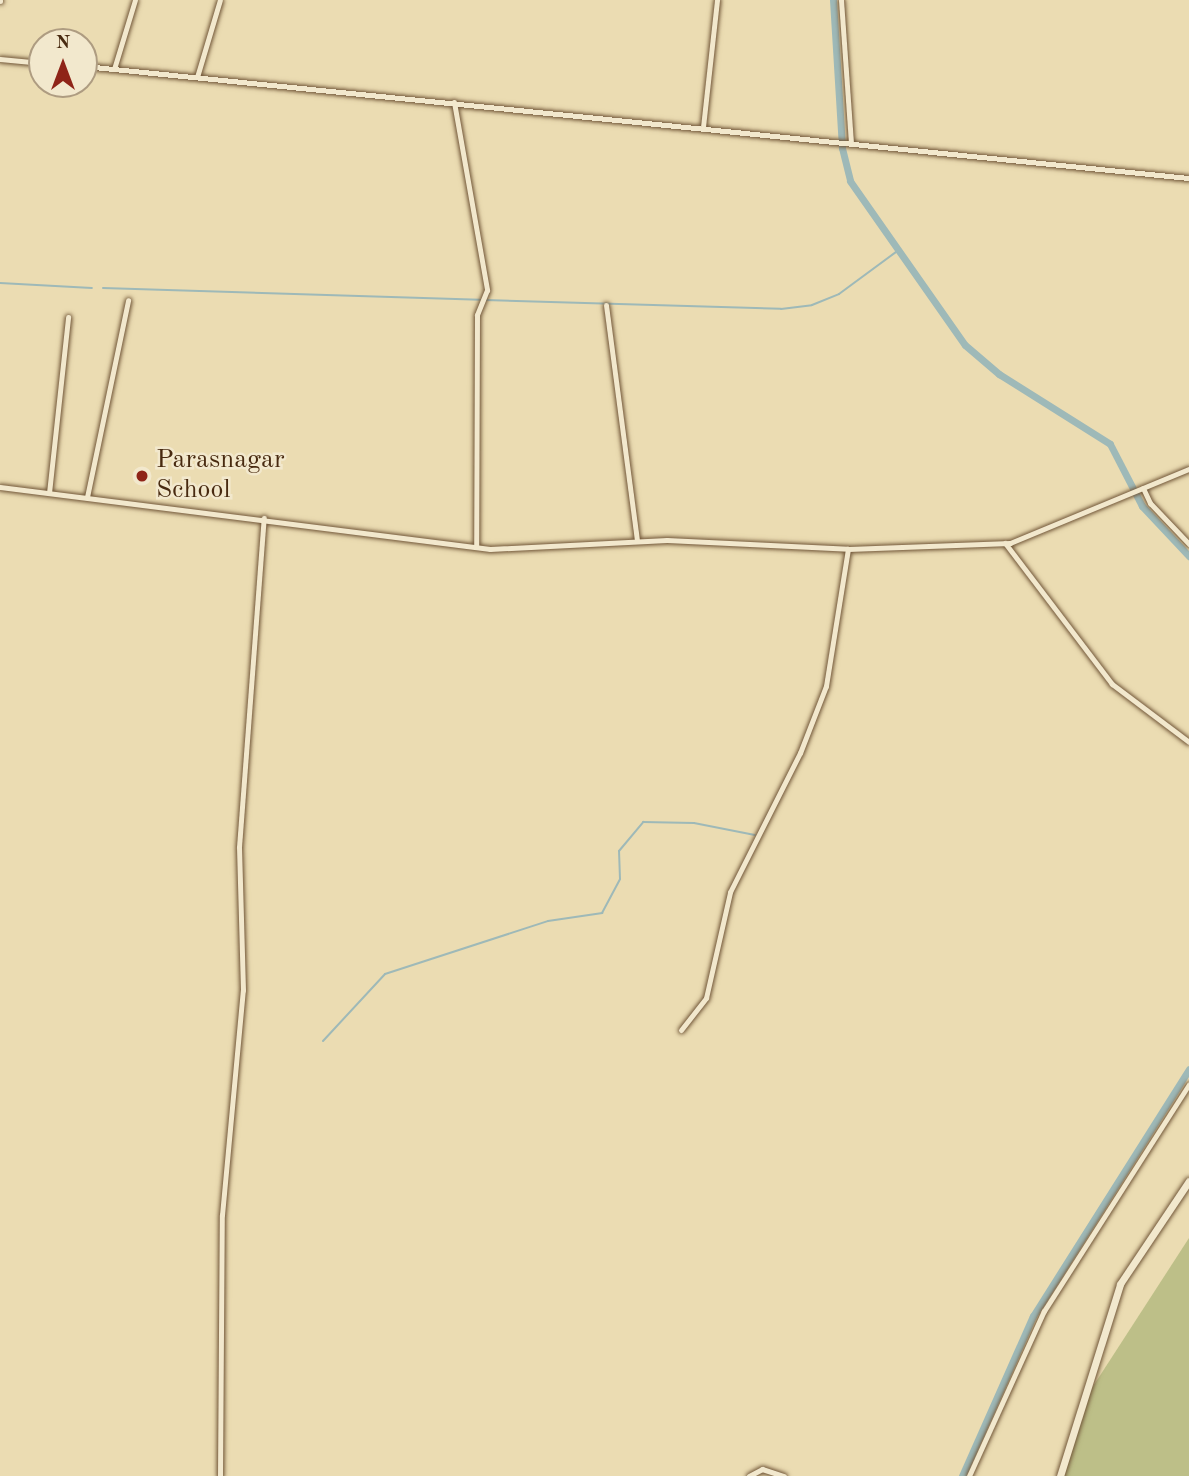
<!DOCTYPE html>
<html>
<head>
<meta charset="utf-8">
<style>
  body { margin:0 }
  #map { position:relative; width:1189px; height:1476px; overflow:hidden; background:#ebdcb2; font-family:"Old Standard TT",serif }
  div>[style] { position:absolute }
  [style*='--x'] { left:calc(var(--x)*1px); top:calc(var(--y)*1px); width:calc(var(--w)*1px); rotate:calc(var(--a)*1deg) }
  .green>* { inset:0; background:#bdbf88 }
  .stream>* { height:2px; margin:-1px; padding:0 1px; transform-origin:1px; border-radius:1px; background:#9eb9b8 }
  .canal>* { height:7px; margin:-3.5px; padding:0 3.5px; transform-origin:3.5px; border-radius:3.5px; background:#9eb9b8 }
  .roads { filter:drop-shadow(0 0 2px #715638) drop-shadow(0 0 2px #715638) }
  .minor>* { height:5px; margin:-2.5px; padding:0 2.5px; transform-origin:2.5px; border-radius:2.5px; background:#f2e8cd }
  .secondary>* { height:7px; margin:-3.5px; padding:0 3.5px; transform-origin:3.5px; border-radius:3.5px; background:#f2e8cd }
  .dots>* { width:19px; height:19px; translate:-50% -50%; box-sizing:border-box; border:4px solid #f2e8cd; border-radius:50% }
  span { translate:-50% -50%; white-space:nowrap; text-align:center; line-height:1.15; -webkit-text-stroke:5px #f2e8cd; paint-order:stroke }
  .poi-label { font-size:26px; color:#482a10 }
  .left { translate:0 -50%; text-align:left }
  .north { position:absolute; left:28px; top:28px; width:70px; height:70px; box-sizing:border-box; background:#f2e8cd; border:2px solid #ae9c81; border-radius:50%; rotate:0deg; font-size:19px; font-weight:700; line-height:28px; text-align:center; color:#482a10 }
  .north::after { content:''; display:block; margin:auto; width:24px; height:32px; background:#8f2418; clip-path:polygon(50% 0,100% 100%,50% 72%,0 100%) }
</style>
</head>
<body>
<div id="map">
  <div class="green">
    <div style="clip-path:polygon(1189px 1238px,1189px 1476px,1064px 1476px,1090px 1391px)"></div>
  </div>
  <div class="stream">
    <div style="--x:0;--y:283;--w:92;--a:3.1"></div>
    <div style="--x:103;--y:288;--w:377;--a:1.8"></div>
    <div style="--x:485;--y:300;--w:296;--a:1.7"></div>
    <div style="--x:781;--y:309;--w:31;--a:-7"></div>
    <div style="--x:812;--y:305;--w:29;--a:-22"></div>
    <div style="--x:839;--y:294;--w:71;--a:-36.4"></div>
    <div style="--x:323;--y:1041;--w:91;--a:-47.2"></div>
    <div style="--x:385;--y:974;--w:171;--a:-18"></div>
    <div style="--x:548;--y:921;--w:55;--a:-8.4"></div>
    <div style="--x:602;--y:913;--w:38;--a:-62"></div>
    <div style="--x:620;--y:879;--w:28;--a:-92"></div>
    <div style="--x:619;--y:851;--w:38;--a:-50"></div>
    <div style="--x:643;--y:822;--w:51;--a:1.1"></div>
    <div style="--x:694;--y:823;--w:62;--a:11.1"></div>
  </div>
  <div class="canal">
    <div style="--x:833;--y:0;--w:148;--a:86.5"></div>
    <div style="--x:842;--y:148;--w:34;--a:76"></div>
    <div style="--x:850;--y:181;--w:200;--a:55"></div>
    <div style="--x:965;--y:345;--w:45;--a:40.5"></div>
    <div style="--x:999;--y:374;--w:131;--a:32.2"></div>
    <div style="--x:1110;--y:444;--w:70;--a:62.7"></div>
    <div style="--x:1142;--y:506;--w:69;--a:46.8"></div>
    <div style="--x:962;--y:1476;--w:175;--a:-66.1"></div>
    <div style="--x:1033;--y:1316;--w:292;--a:-57.7"></div>
  </div>
  <div class="roads">
    <div class="minor">
      <div style="--x:841;--y:0;--w:143;--a:86"></div>
      <div style="--x:0;--y:1;--w:1;--a:-90"></div>
      <div style="--x:0;--y:59;--w:42;--a:5.4"></div>
      <div style="--x:84;--y:66;--w:1111;--a:5.79"></div>
      <div style="--x:114;--y:69;--w:72;--a:-73.1"></div>
      <div style="--x:197;--y:77;--w:80;--a:-73.4"></div>
      <div style="--x:454;--y:102;--w:191;--a:80"></div>
      <div style="--x:487;--y:290;--w:27;--a:112"></div>
      <div style="--x:477;--y:315;--w:232;--a:90.2"></div>
      <div style="--x:703;--y:127;--w:128;--a:-83.7"></div>
      <div style="--x:606;--y:305;--w:238;--a:82.5"></div>
      <div style="--x:0;--y:487;--w:494;--a:7.2"></div>
      <div style="--x:490;--y:549;--w:177;--a:-2.9"></div>
      <div style="--x:667;--y:540;--w:181;--a:2.8"></div>
      <div style="--x:848;--y:549;--w:162;--a:-2.1"></div>
      <div style="--x:1010;--y:543;--w:194;--a:-22.5"></div>
      <div style="--x:1143;--y:488;--w:17;--a:65"></div>
      <div style="--x:1150;--y:503;--w:57;--a:46.4"></div>
      <div style="--x:49;--y:493;--w:177;--a:-83.8"></div>
      <div style="--x:87;--y:497;--w:201;--a:-78.2"></div>
      <div style="--x:1005;--y:543;--w:177;--a:52.8"></div>
      <div style="--x:1112;--y:684;--w:96;--a:37"></div>
      <div style="--x:681;--y:1030;--w:41;--a:-52"></div>
      <div style="--x:706;--y:998;--w:109;--a:-77.2"></div>
      <div style="--x:730;--y:892;--w:156;--a:-63.3"></div>
      <div style="--x:800;--y:753;--w:72;--a:-68.8"></div>
      <div style="--x:826;--y:686;--w:139;--a:-80.9"></div>
      <div style="--x:220;--y:1476;--w:261;--a:-89.6"></div>
      <div style="--x:222;--y:1215;--w:226;--a:-84.7"></div>
      <div style="--x:243;--y:990;--w:143;--a:-91.6"></div>
      <div style="--x:239;--y:847;--w:330;--a:-85.7"></div>
      <div style="--x:749;--y:1476;--w:15;--a:-28"></div>
      <div style="--x:762;--y:1469;--w:23;--a:18"></div>
      <div style="--x:969;--y:1476;--w:181;--a:-65.6"></div>
      <div style="--x:1044;--y:1311;--w:269;--a:-57.4"></div>
    </div>
    <div class="secondary">
      <div style="--x:1060;--y:1476;--w:201;--a:-72.6"></div>
      <div style="--x:1120;--y:1284;--w:124;--a:-56.2"></div>
    </div>
  </div>
  <div class="dots">
    <div style="left:142px;top:476px;background:#8f2418"></div>
  </div>
  <div class="poi-label">
    <span class="left" style="left:156px;top:476px">Parasnagar<br>School</span>
  </div>
  <div class="north">N</div>
</div>
</body>
</html>
